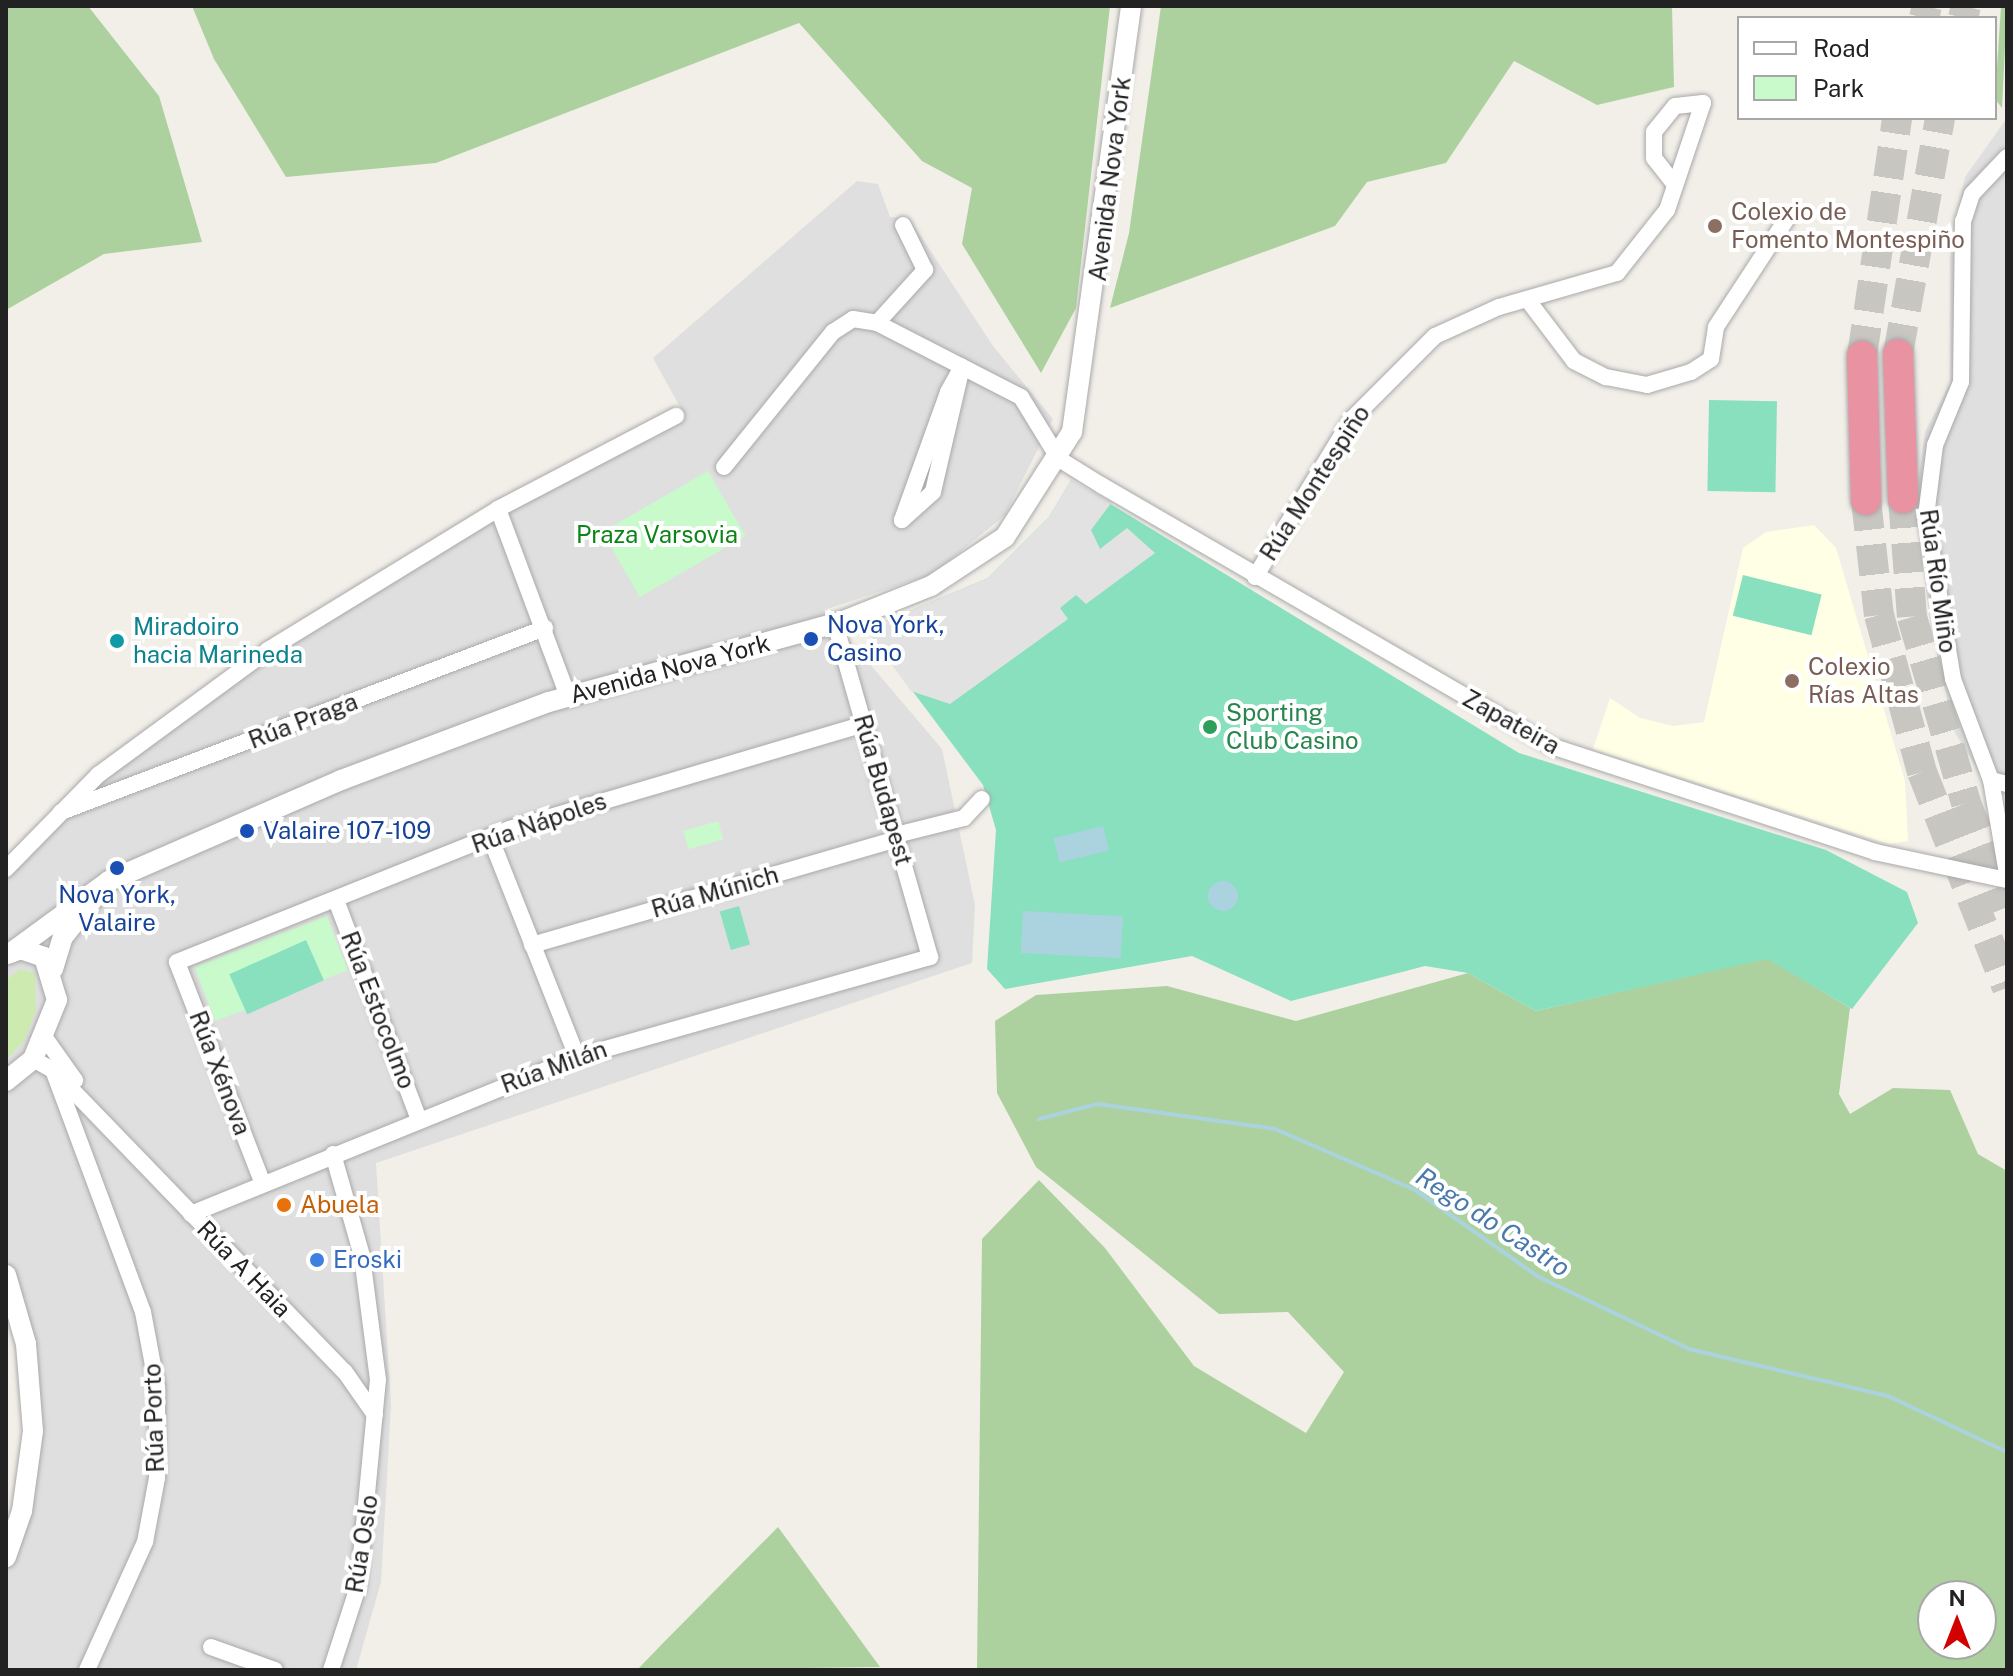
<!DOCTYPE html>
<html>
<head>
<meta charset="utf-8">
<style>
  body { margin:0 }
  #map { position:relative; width:2013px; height:1676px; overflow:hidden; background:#f2efe9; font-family:"Public Sans",sans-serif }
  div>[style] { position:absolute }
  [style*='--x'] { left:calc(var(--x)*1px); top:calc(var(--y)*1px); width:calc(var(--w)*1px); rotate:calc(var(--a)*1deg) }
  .residential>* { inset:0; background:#e0dfdf }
  .education>* { inset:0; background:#ffffe5 }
  .grass>* { inset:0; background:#cdebb0 }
  .forest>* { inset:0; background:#add19e }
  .park>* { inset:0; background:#c8facc; transform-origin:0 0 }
  .pitch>* { inset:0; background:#88e0be; transform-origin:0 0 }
  .parking>* { inset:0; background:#e2e2e2 }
  .water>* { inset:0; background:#aad3df; transform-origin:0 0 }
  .round { border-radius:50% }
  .stream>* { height:4px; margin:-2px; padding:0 2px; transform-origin:2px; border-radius:2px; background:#aad3df }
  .motorway-tunnel>* { height:30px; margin-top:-15px; transform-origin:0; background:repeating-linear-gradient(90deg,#c8c6c1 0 30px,transparent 0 45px) }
  .roads { filter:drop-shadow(0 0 2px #a9a9a9) drop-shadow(0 0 2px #a9a9a9) }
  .minor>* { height:16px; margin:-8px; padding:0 8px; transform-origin:8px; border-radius:8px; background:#fff }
  .tertiary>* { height:20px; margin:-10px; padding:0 10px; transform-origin:10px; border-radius:10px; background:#fff }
  .motorway>* { height:30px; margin:-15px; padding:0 15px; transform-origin:15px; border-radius:15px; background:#e892a2 }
  .dots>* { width:22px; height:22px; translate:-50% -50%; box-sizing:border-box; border:4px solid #fff; border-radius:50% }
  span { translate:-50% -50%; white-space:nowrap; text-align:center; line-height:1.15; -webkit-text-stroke:8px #fff; paint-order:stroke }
  .street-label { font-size:24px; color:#222 }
  .education-label { font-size:24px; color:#785e54 }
  .left { translate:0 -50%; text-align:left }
  .park-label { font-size:24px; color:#0c8416 }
  .transit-label { font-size:24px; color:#164399 }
  .culture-label { font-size:24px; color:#0d838f }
  .leisure-label { font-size:24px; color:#27864d }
  .food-label { font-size:24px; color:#c56008 }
  .shop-label { font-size:24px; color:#366cbe }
  .water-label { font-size:26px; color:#4a7aab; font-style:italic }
  .frame { position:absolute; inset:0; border:8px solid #222; pointer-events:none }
  .legend { position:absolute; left:1737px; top:16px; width:260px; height:104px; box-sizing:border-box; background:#fff; border:2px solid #a7a7a7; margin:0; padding:10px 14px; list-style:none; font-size:24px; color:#222 }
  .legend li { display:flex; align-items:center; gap:16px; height:40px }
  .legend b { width:40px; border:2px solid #a7a7a7 }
  .north { position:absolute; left:1917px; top:1580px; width:80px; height:80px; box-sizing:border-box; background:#fff; border:2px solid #a7a7a7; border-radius:50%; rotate:0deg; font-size:22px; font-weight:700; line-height:32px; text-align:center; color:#222 }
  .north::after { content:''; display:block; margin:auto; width:28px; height:36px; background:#d40000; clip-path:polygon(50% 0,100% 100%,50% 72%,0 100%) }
</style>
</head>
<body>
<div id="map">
  <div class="residential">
    <div style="clip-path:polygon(2007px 118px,2007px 792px,1988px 787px,1955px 733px,1931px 629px,1915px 506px,1925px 432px,1950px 383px,1950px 258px,1965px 177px)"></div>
    <div style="clip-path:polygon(857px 181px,878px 184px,890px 217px,909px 218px,993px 346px,1053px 419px,1005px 515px,933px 574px,824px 610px,942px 749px,975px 905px,972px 963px,376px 1163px,391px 1405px,381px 1582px,356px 1670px,6px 1670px,6px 1557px,33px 1431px,6px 1275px,6px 869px,29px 839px,268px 650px,498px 509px,681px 409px,653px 358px)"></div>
  </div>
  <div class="education">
    <div style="clip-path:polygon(1814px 525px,1836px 548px,1905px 781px,1908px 841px,1889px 844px,1593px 749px,1610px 698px,1640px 718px,1673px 726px,1704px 722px,1743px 548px,1766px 532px)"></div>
  </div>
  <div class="grass">
    <div style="clip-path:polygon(20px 969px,35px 973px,36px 1010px,24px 1041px,6px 1060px,6px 980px)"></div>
  </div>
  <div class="forest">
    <div style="clip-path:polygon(6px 6px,88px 6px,159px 96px,202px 242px,104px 254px,6px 310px)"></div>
    <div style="clip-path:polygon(192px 6px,1110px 6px,1076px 308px,1041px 373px,962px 244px,972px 188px,922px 161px,799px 23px,436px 163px,286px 177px,214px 59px)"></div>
    <div style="clip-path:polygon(1161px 6px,1672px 6px,1674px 87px,1597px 105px,1514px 61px,1446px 163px,1367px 182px,1335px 226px,1110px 308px,1129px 233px)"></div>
    <div style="clip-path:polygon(2001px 6px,2007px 6px,2002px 108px,1995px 99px)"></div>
    <div style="clip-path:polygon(evenodd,1767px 958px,1850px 1008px,1839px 1094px,1850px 1114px,1893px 1088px,1950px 1090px,1978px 1154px,2007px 1171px,2007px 1670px,977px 1670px,982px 1239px,1039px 1180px,1105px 1248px,1194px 1366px,1306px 1433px,1344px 1372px,1288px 1312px,1219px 1314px,1036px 1167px,997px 1093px,995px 1021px,1036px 995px,1167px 986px,1296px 1021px,1468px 973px,1536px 1011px,1767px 958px,1933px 1596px,1981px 1596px,1981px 1644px,1933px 1644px,1933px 1596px)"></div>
    <div style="clip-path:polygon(778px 1527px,880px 1667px,637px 1670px,664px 1642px)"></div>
  </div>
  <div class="park">
    <div style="left:708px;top:471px;width:75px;height:122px;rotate:60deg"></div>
    <div style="left:718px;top:821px;width:19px;height:36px;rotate:74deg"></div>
    <div style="left:327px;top:916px;width:58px;height:142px;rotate:69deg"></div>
  </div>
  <div class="pitch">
    <div style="left:1709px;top:400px;width:68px;height:91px;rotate:1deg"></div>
    <div style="clip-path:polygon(1071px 480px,1519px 753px,1826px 850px,1907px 892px,1918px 923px,1852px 1009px,1767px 959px,1536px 1011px,1468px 973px,1425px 966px,1291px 1001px,1192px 956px,1005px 989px,987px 969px,996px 830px,983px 785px,866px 629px,988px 578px,1049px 517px)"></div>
    <div style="left:1743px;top:575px;width:81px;height:42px;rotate:14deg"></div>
    <div style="left:739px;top:906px;width:40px;height:20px;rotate:74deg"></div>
    <div style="left:306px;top:940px;width:44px;height:84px;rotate:66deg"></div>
  </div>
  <div class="parking">
    <div style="clip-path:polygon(1071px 480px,1112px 502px,1091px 530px,1100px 549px,1127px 528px,1155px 553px,1086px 604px,1076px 595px,1060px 608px,1068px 619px,950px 704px,911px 691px,866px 629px,988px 578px,1049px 517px)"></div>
  </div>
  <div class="water">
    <div style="left:1103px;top:826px;width:25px;height:51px;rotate:76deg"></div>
    <div class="round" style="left:1208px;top:881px;width:30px;height:30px"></div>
    <div style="left:1023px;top:911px;width:100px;height:42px;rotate:3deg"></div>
  </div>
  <div class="stream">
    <div style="--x:1039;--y:1119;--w:61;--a:-14.3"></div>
    <div style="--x:1098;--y:1104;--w:179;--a:8"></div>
    <div style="--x:1275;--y:1129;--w:153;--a:23.5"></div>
    <div style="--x:1415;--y:1190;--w:151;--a:35.1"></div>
    <div style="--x:1539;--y:1277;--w:166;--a:25.6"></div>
    <div style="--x:1689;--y:1349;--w:204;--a:13.3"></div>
    <div style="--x:1888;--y:1396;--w:132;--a:25.2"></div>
  </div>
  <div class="motorway-tunnel">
    <div style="--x:1924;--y:18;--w:12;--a:-76"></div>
    <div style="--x:1963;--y:18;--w:12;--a:-76"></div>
    <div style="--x:1898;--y:354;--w:240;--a:-79.9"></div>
    <div style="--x:1862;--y:356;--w:241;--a:-81.6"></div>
    <div style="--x:1903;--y:498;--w:119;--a:85.7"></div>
    <div style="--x:1912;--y:617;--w:194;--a:73.8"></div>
    <div style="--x:1966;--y:803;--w:112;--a:68.5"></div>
    <div style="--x:1866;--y:500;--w:116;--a:83.6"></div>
    <div style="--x:1879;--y:615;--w:163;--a:74.7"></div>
    <div style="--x:1922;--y:772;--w:232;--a:68.5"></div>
  </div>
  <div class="roads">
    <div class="minor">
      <div style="--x:2007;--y:157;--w:51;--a:133.4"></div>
      <div style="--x:1972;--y:194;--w:28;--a:108"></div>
      <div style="--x:1963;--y:221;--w:161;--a:90.7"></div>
      <div style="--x:1961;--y:382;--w:68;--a:112.4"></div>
      <div style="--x:1935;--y:445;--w:72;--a:97.2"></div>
      <div style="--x:1926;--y:516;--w:165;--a:80.6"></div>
      <div style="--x:1953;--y:679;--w:108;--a:69.4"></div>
      <div style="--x:1991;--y:780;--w:95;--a:80.3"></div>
      <div style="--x:1530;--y:303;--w:73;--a:52.8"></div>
      <div style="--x:1574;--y:361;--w:36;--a:27"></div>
      <div style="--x:1606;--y:377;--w:42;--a:11"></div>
      <div style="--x:1647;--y:385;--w:46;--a:-16.5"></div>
      <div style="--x:1691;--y:372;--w:24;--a:-33"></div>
      <div style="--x:1711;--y:359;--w:32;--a:-81"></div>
      <div style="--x:1716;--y:327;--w:128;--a:-56.8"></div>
      <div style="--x:877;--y:323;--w:72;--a:-47.8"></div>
      <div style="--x:925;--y:270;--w:50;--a:-116.1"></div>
      <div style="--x:962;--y:367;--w:128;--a:103.1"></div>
      <div style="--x:933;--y:492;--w:42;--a:137.9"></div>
      <div style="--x:902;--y:520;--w:136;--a:-70.2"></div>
      <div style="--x:948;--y:392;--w:29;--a:-61"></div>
      <div style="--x:724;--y:467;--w:174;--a:-51.1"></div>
      <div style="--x:833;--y:332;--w:24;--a:-33"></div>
      <div style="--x:853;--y:319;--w:24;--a:9"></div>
      <div style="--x:877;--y:323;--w:162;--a:27.2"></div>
      <div style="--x:1021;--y:397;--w:73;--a:58.5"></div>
      <div style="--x:1059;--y:459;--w:49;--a:31.8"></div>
      <div style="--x:1101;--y:485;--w:520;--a:30.11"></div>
      <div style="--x:1551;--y:746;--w:341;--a:18.1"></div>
      <div style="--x:1875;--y:852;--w:135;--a:12"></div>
      <div style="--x:498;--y:509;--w:200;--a:69.5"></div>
      <div style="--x:1255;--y:577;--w:185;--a:-58.5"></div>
      <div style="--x:1352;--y:419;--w:117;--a:-45"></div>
      <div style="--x:1435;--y:336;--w:70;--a:-24.4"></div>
      <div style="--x:1499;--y:307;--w:123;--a:-16.1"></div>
      <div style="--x:1617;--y:273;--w:80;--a:-51.6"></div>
      <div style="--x:1667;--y:210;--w:113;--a:-71.4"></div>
      <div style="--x:1703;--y:103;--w:28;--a:174"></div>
      <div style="--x:1675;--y:106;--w:33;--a:129"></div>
      <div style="--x:1654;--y:132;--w:26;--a:90"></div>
      <div style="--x:1654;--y:158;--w:31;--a:52"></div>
      <div style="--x:1991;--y:780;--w:16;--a:14"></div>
      <div style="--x:61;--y:812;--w:518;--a:-20.82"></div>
      <div style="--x:896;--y:835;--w:70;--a:-14"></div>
      <div style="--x:964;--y:818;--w:26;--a:-47"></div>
      <div style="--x:490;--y:837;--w:237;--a:68.4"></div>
      <div style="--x:6;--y:869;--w:132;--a:-45.6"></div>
      <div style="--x:98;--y:775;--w:211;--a:-36.3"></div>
      <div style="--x:268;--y:650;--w:270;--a:-31.5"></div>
      <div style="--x:498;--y:509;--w:201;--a:-27.6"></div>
      <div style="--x:336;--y:900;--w:235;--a:69.3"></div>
      <div style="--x:532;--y:945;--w:381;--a:-16.2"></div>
      <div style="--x:45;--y:1038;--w:52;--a:54.5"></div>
      <div style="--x:33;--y:1059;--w:23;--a:29"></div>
      <div style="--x:53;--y:1070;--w:420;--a:46"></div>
      <div style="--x:345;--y:1372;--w:52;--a:55.1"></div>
      <div style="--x:53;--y:1070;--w:258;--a:69.6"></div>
      <div style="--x:143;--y:1312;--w:76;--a:79.4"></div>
      <div style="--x:157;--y:1387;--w:91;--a:90"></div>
      <div style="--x:157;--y:1478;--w:65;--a:100.6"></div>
      <div style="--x:145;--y:1542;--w:141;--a:114.4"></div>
      <div style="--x:263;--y:1184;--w:238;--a:-111.2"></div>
      <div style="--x:177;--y:962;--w:359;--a:-21.8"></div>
      <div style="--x:510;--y:829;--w:370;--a:-16.5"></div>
      <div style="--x:191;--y:1214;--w:417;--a:-22.1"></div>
      <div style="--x:577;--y:1057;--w:367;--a:-15.8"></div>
      <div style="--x:930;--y:957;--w:347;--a:-105.9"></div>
      <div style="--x:211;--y:1647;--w:68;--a:19.8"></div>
      <div style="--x:331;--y:1670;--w:87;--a:-72"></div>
      <div style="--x:358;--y:1587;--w:208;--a:-84.5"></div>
      <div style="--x:378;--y:1380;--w:125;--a:-97.4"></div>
      <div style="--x:362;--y:1256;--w:106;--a:-105.9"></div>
    </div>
    <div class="tertiary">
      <div style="--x:12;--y:952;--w:120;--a:-36.2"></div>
      <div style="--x:109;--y:881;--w:253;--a:-23.5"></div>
      <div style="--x:341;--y:780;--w:222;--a:-20.6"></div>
      <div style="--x:549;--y:702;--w:308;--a:-15.4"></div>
      <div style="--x:846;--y:620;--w:92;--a:-21.8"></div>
      <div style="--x:931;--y:586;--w:89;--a:-33.5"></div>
      <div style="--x:1005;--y:537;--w:125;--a:-57.5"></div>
      <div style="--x:1072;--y:432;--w:430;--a:-82.1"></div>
      <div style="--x:53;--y:969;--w:34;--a:-73"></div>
      <div style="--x:63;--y:937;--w:50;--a:-51.5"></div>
      <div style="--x:6;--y:1081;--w:35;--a:-39"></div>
      <div style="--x:33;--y:1059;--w:64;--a:-67.9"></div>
      <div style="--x:57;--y:1000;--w:45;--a:-106.8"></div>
      <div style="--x:44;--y:957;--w:24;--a:-161"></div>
      <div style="--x:21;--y:949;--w:14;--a:159"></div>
      <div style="--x:6;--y:1275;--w:72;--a:73.8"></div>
      <div style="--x:26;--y:1344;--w:87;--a:85.4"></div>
      <div style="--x:33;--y:1431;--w:81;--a:97.8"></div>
      <div style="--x:22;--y:1511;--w:49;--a:109.2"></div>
    </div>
    <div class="motorway">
      <div style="--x:1898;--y:354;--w:144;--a:88"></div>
      <div style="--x:1862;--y:356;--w:144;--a:88.4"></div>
    </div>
  </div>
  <div class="dots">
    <div style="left:1715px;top:226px;background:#8d6e63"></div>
    <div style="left:811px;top:639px;background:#1a4fb4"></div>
    <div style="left:117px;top:641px;background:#0f9aa8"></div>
    <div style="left:1792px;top:681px;background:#8d6e63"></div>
    <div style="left:1210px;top:727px;background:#2e9e5b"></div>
    <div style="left:247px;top:831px;background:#1a4fb4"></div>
    <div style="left:117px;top:868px;background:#1a4fb4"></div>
    <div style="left:284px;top:1205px;background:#e8710a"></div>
    <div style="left:317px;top:1260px;background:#3f7fe0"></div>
  </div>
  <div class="street-label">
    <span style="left:1110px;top:179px;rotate:-83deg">Avenida Nova York</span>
    <span style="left:1315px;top:483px;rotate:-57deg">Rúa Montespiño</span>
    <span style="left:1938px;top:581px;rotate:82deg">Rúa Río Miño</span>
    <span style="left:670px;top:669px;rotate:-15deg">Avenida Nova York</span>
    <span style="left:303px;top:721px;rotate:-21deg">Rúa Praga</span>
    <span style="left:1511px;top:722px;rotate:29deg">Zapateira</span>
    <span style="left:883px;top:790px;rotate:74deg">Rúa Budapest</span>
    <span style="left:539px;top:823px;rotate:-19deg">Rúa Nápoles</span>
    <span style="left:715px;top:892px;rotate:-16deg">Rúa Múnich</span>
    <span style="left:378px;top:1010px;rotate:69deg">Rúa Estocolmo</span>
    <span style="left:554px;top:1067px;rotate:-20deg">Rúa Milán</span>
    <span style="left:220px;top:1073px;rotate:69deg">Rúa Xénova</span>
    <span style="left:244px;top:1269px;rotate:46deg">Rúa A Haia</span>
    <span style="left:154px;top:1418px;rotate:-92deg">Rúa Porto</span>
    <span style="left:362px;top:1544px;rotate:-81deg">Rúa Oslo</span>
  </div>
  <div class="education-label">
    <span class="left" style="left:1731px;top:226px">Colexio de<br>Fomento Montespiño</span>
    <span class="left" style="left:1808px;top:681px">Colexio<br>Rías Altas</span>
  </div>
  <div class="park-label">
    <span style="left:657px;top:535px">Praza Varsovia</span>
  </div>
  <div class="transit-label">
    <span class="left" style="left:827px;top:639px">Nova York,<br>Casino</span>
    <span class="left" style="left:263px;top:831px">Valaire 107-109</span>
    <span style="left:117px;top:909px">Nova York,<br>Valaire</span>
  </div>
  <div class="culture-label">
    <span class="left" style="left:133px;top:641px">Miradoiro<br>hacia Marineda</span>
  </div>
  <div class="leisure-label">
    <span class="left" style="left:1226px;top:727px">Sporting<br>Club Casino</span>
  </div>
  <div class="food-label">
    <span class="left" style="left:300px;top:1205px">Abuela</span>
  </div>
  <div class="shop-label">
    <span class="left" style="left:333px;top:1260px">Eroski</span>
  </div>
  <div class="water-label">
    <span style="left:1493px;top:1222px;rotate:33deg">Rego do Castro</span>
  </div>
  <div class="frame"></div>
  <ul class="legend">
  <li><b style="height:10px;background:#fff"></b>Road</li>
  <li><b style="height:22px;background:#c8facc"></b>Park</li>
  </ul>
  <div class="north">N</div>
</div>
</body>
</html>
